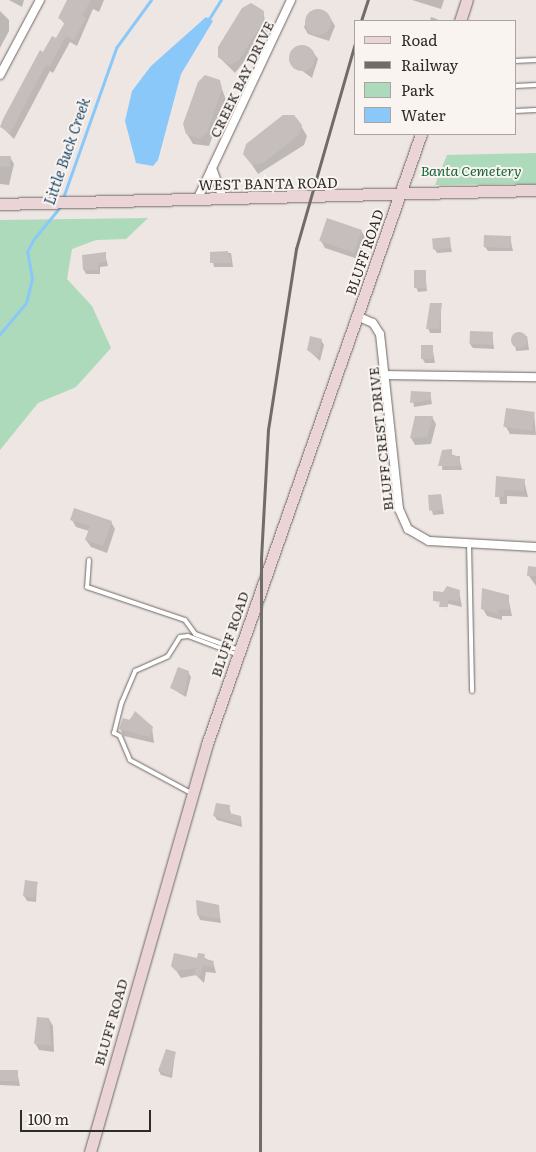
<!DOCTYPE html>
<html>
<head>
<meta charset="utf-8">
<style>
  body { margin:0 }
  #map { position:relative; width:536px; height:1152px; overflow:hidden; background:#ede6e3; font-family:Literata,serif }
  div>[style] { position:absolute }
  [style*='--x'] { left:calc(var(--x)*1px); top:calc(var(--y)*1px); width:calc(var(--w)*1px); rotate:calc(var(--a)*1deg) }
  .green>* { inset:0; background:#acdabb }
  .water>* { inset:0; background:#89c8f9 }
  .shadow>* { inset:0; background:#0003 }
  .stream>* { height:2.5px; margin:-1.25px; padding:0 1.25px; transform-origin:1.25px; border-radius:1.25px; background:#89c8f9 }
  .building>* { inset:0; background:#c5bebd; transform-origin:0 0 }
  .round { border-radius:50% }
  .roads { filter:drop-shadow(0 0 1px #6e6865) drop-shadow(0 0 1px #6e6865) }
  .lane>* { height:4px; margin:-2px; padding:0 2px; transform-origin:2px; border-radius:2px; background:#fff }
  .street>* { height:8px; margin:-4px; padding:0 4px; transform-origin:4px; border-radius:4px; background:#fff }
  .secondary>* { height:11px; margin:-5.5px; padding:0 5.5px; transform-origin:5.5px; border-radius:5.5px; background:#ebd4d5 }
  .rail>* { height:2.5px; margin:-1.25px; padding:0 1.25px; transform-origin:1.25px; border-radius:1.25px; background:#6f6c6a }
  span { translate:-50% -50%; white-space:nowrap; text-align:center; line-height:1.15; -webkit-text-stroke:4px #faf4f0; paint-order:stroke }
  .street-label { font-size:14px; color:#2d2b2a }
  .park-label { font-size:14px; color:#18653c; font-style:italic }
  .water-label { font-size:15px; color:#1b496a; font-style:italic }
  .legend { position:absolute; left:354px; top:20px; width:162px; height:115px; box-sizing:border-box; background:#faf4f0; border:1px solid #a8a4a1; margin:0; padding:6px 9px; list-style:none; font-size:15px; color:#2d2b2a }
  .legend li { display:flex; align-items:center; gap:10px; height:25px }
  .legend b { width:25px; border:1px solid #a8a4a1 }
  .scale { position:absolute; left:20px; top:1110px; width:131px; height:22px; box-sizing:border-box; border:2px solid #2d2b2a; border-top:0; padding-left:6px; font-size:15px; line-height:18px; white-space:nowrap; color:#2d2b2a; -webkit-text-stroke:4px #faf4f0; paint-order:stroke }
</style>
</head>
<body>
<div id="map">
  <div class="green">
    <div style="clip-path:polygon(536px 153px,536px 184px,435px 185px,447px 155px)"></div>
    <div style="clip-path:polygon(148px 218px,126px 239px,96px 240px,72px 249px,67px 279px,92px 306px,111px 348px,76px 387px,38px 403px,0 450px,0 220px)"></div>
  </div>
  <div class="water">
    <div style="clip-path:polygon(206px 17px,213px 21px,181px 74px,158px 160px,153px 166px,136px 163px,125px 121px,132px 91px,151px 66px)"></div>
  </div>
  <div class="shadow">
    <div style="clip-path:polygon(9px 0,24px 0,22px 7px)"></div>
    <div style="clip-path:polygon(79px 0,104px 0,99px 12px,93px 9px,77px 46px,70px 42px,53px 73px,50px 71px,14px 139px,2px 127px,65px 25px,60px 18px)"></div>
    <div style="clip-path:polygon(412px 0,444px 0,441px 9px)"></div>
    <div style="clip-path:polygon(0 11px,9px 20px,9px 31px,0 48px)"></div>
    <div style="clip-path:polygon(311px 11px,331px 19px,335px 26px,329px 41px,308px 34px,304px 27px)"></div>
    <div style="clip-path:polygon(263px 12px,268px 32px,235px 73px,219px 57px)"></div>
    <div style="clip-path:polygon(431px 17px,437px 19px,438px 21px,430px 21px)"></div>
    <div style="clip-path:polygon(296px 46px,313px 52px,318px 59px,312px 78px,289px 61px)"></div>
    <div style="clip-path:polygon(219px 81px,226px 100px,209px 146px,193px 144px,187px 134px)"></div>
    <div style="clip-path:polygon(301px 126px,307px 136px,304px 145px,258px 174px,245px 154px)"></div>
    <div style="clip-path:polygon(0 157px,10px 157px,14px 164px,9px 185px,0 184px)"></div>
    <div style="clip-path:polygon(328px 220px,362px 232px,366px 239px,358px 259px,325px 248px,321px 241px)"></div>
    <div style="clip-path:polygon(510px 237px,513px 251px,488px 251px,485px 247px)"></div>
    <div style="clip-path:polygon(449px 239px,452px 252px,437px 253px,434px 248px)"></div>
    <div style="clip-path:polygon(211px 253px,231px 253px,233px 267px,214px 267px)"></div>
    <div style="clip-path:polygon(105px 254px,108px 266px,100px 267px,100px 274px,86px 274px,84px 270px)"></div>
    <div style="clip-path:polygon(425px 271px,427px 291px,418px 292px,416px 287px)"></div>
    <div style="clip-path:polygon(441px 304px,441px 333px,430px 333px,428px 328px)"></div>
    <div style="clip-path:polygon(492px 334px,494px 349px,473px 348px,470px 344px)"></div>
    <div style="clip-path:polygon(514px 336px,527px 336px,529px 350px,516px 351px)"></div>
    <div style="clip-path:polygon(321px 340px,324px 345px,320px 361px,308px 350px)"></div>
    <div style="clip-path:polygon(432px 346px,435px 363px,425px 363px,422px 358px)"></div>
    <div style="clip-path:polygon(412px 392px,430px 393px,432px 404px,414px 407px)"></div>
    <div style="clip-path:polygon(534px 413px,536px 435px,510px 434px,506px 427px)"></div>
    <div style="clip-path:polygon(432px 417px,436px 424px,431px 444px,415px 445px,411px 438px,416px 418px)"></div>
    <div style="clip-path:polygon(443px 451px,459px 457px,462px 470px,442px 470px)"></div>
    <div style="clip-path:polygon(497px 478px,524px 480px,528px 497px,507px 496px,507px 504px,500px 504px)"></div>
    <div style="clip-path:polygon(441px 495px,444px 514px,433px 515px,429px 496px)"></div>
    <div style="clip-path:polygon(72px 520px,111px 522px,115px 529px,107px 553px,91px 547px,86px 540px,89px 531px,76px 527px)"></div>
    <div style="clip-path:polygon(529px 568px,536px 568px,536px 586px,529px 576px)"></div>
    <div style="clip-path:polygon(459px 591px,462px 607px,436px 601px,451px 613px,434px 600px,444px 593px)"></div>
    <div style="clip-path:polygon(508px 597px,512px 616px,502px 616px,502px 620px,487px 616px,483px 609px)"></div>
    <div style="clip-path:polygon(188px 672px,191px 677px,186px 697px,171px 688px)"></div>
    <div style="clip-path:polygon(136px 713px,152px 728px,154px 743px,124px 736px,120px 729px)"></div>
    <div style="clip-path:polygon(229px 806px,231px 814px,241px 817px,242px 827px,217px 820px,214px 815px)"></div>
    <div style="clip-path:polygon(37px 883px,36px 902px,27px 901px,24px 896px)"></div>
    <div style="clip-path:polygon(218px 906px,221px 923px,200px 920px,198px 915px)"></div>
    <div style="clip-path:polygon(199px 955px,213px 962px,216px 973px,206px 972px,204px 983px,196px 975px,181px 978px,173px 966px,198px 959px)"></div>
    <div style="clip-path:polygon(49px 1019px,53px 1026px,54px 1052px,39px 1050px,35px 1043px)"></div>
    <div style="clip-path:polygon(175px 1053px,172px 1078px,161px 1075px,159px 1071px)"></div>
    <div style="clip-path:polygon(0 1071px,17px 1071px,20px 1086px,0 1085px)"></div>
  </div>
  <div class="stream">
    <div style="--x:209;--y:19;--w:22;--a:-58"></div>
    <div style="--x:63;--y:198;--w:159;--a:-70.5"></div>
    <div style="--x:116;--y:48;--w:59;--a:-53.9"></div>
    <div style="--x:0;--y:334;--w:40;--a:-50"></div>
    <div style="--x:26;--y:303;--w:25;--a:-76"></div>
    <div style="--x:32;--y:279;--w:27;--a:-100"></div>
    <div style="--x:27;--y:252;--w:13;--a:-63"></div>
    <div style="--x:33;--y:240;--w:44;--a:-50.5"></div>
  </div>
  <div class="building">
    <div style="clip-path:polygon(67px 0,91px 0,82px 16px,86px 18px,74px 40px,66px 36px,49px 67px,46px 65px,10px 133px,0 127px,3px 119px,40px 50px,43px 52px,52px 36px,56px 38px,65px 22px,58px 18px)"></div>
    <div style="clip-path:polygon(251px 3px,264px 11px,263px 22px,239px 60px,230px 65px,218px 57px,218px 47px,242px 8px)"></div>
    <div class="round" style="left:305px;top:9px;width:26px;height:26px"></div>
    <div class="round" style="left:289px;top:45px;width:26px;height:26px"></div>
    <div style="clip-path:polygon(205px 75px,220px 80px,222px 89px,207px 133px,199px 139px,186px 134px,183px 124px,198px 82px)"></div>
    <div style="clip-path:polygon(283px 115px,294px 115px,302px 125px,299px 135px,263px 163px,252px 165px,243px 154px,246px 144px)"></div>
    <div style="clip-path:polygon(0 156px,11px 156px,10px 167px,0 166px)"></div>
    <div style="left:327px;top:218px;width:37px;height:24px;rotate:19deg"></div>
    <div style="left:484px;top:235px;width:27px;height:12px;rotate:2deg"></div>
    <div style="left:450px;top:237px;width:11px;height:18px;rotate:85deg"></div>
    <div style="clip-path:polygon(228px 251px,231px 263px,210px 263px,210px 252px)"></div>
    <div style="clip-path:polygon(106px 252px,106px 262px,98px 263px,98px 270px,83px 270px,82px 255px)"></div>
    <div style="left:414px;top:270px;width:12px;height:18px"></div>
    <div style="clip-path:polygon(430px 303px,442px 303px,439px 329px,426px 329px)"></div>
    <div style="left:470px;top:331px;width:23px;height:13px;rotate:2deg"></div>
    <div class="round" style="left:511px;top:332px;width:16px;height:16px"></div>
    <div style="clip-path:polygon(310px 336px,322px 339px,318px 357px,307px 350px)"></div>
    <div style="left:421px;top:345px;width:12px;height:14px"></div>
    <div style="clip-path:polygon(411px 391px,431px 392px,430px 400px,410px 403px)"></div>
    <div style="left:506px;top:408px;width:29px;height:19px;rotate:8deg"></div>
    <div style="clip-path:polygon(415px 416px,433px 416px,427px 437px,410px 438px)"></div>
    <div style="clip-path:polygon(452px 449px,452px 456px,460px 456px,460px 466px,438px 466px,442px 450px)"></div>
    <div style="clip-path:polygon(496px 476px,525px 479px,524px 491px,504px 490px,504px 497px,495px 497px)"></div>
    <div style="left:441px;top:494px;width:16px;height:13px;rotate:86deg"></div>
    <div style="clip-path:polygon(74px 508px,112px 521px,103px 546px,85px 540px,90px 526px,70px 520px)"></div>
    <div style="clip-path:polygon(528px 566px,536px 567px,536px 576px,527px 576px)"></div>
    <div style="clip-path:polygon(447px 586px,460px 590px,459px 601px,448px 600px,448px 607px,439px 607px,440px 601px,433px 601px,433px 591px,443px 592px)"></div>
    <div style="clip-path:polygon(482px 588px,509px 595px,509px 610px,499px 609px,498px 614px,481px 609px)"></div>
    <div style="clip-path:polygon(178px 667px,189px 671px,184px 694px,170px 688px)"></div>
    <div style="clip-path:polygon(135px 711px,153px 727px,150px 737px,119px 729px,123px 718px,130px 720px)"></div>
    <div style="clip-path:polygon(216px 803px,230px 805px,229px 813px,241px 816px,240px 824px,213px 816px)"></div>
    <div style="clip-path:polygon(25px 880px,38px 882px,34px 898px,23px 896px)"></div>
    <div style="clip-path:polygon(196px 900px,219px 905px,220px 919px,197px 915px)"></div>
    <div style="clip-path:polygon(174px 953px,197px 958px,198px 953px,205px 954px,204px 959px,214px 961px,212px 967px,203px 965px,200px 976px,194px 975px,196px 968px,176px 971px,171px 966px)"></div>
    <div style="clip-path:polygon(37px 1017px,49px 1018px,51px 1045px,34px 1044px)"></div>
    <div style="clip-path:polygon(166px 1049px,176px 1052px,170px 1075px,158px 1071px)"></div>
    <div style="left:0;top:1070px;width:18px;height:11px"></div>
  </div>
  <div class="roads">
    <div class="lane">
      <div style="--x:515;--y:61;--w:21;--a:-3"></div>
      <div style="--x:515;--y:86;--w:21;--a:-3"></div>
      <div style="--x:515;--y:111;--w:21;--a:-3"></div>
      <div style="--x:469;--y:543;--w:148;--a:88.8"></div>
      <div style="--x:89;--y:560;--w:27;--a:94"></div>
      <div style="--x:87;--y:587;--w:103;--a:18.6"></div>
      <div style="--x:185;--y:620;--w:17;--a:54"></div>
      <div style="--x:195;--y:634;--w:47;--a:20"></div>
      <div style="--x:191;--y:793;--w:69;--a:-151.6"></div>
      <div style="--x:130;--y:760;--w:26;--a:-113"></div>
      <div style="--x:120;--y:736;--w:7;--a:-153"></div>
      <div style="--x:114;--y:733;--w:32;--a:-76"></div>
      <div style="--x:122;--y:702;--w:34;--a:-67"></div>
      <div style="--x:135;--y:671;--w:36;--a:-24"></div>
      <div style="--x:168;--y:656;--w:22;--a:-58"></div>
      <div style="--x:180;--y:637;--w:8;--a:-7"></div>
      <div style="--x:188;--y:636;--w:51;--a:20.6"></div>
    </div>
    <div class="street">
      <div style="--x:0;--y:75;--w:85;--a:-61.9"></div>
      <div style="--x:212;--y:168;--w:33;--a:70"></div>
      <div style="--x:197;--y:200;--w:221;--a:-64.8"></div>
      <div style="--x:357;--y:316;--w:17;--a:24"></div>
      <div style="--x:373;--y:323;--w:13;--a:58"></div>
      <div style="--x:380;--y:334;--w:176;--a:83.8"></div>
      <div style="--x:399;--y:509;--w:22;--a:66"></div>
      <div style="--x:408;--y:529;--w:24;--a:30"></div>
      <div style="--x:429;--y:541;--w:107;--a:3.2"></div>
      <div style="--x:387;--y:375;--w:149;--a:0.8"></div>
    </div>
    <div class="secondary">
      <div style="--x:460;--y:21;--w:22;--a:-72"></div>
      <div style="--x:0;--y:204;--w:536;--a:-1.5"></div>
      <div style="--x:90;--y:1152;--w:424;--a:-74"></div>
      <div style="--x:207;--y:744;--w:646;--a:-70.67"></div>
    </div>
  </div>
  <div class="rail">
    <div style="--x:361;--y:21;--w:22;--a:-72"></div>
    <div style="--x:260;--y:1152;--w:593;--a:-89.9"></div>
    <div style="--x:261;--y:559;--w:129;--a:-86.9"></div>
    <div style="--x:268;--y:430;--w:183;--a:-81.2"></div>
    <div style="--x:296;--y:249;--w:214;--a:-74"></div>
  </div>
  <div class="street-label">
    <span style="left:241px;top:79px;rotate:-64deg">CREEK BAY DRIVE</span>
    <span style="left:268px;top:183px;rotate:-1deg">WEST BANTA ROAD</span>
    <span style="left:364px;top:252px;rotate:-71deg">BLUFF ROAD</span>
    <span style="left:380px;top:439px;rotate:-96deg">BLUFF CREST DRIVE</span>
    <span style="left:229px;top:634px;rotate:-71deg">BLUFF ROAD</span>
    <span style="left:110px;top:1022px;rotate:-74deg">BLUFF ROAD</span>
  </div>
  <div class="park-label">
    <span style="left:471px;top:170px">Banta Cemetery</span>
  </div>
  <div class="water-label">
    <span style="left:66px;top:151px;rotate:-71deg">Little Buck Creek</span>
  </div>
  <ul class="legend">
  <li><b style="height:6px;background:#ebd4d5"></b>Road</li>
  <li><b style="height:6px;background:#6f6c6a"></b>Railway</li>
  <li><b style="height:14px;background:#acdabb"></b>Park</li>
  <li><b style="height:14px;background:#89c8f9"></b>Water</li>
  </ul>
  <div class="scale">100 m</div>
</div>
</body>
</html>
